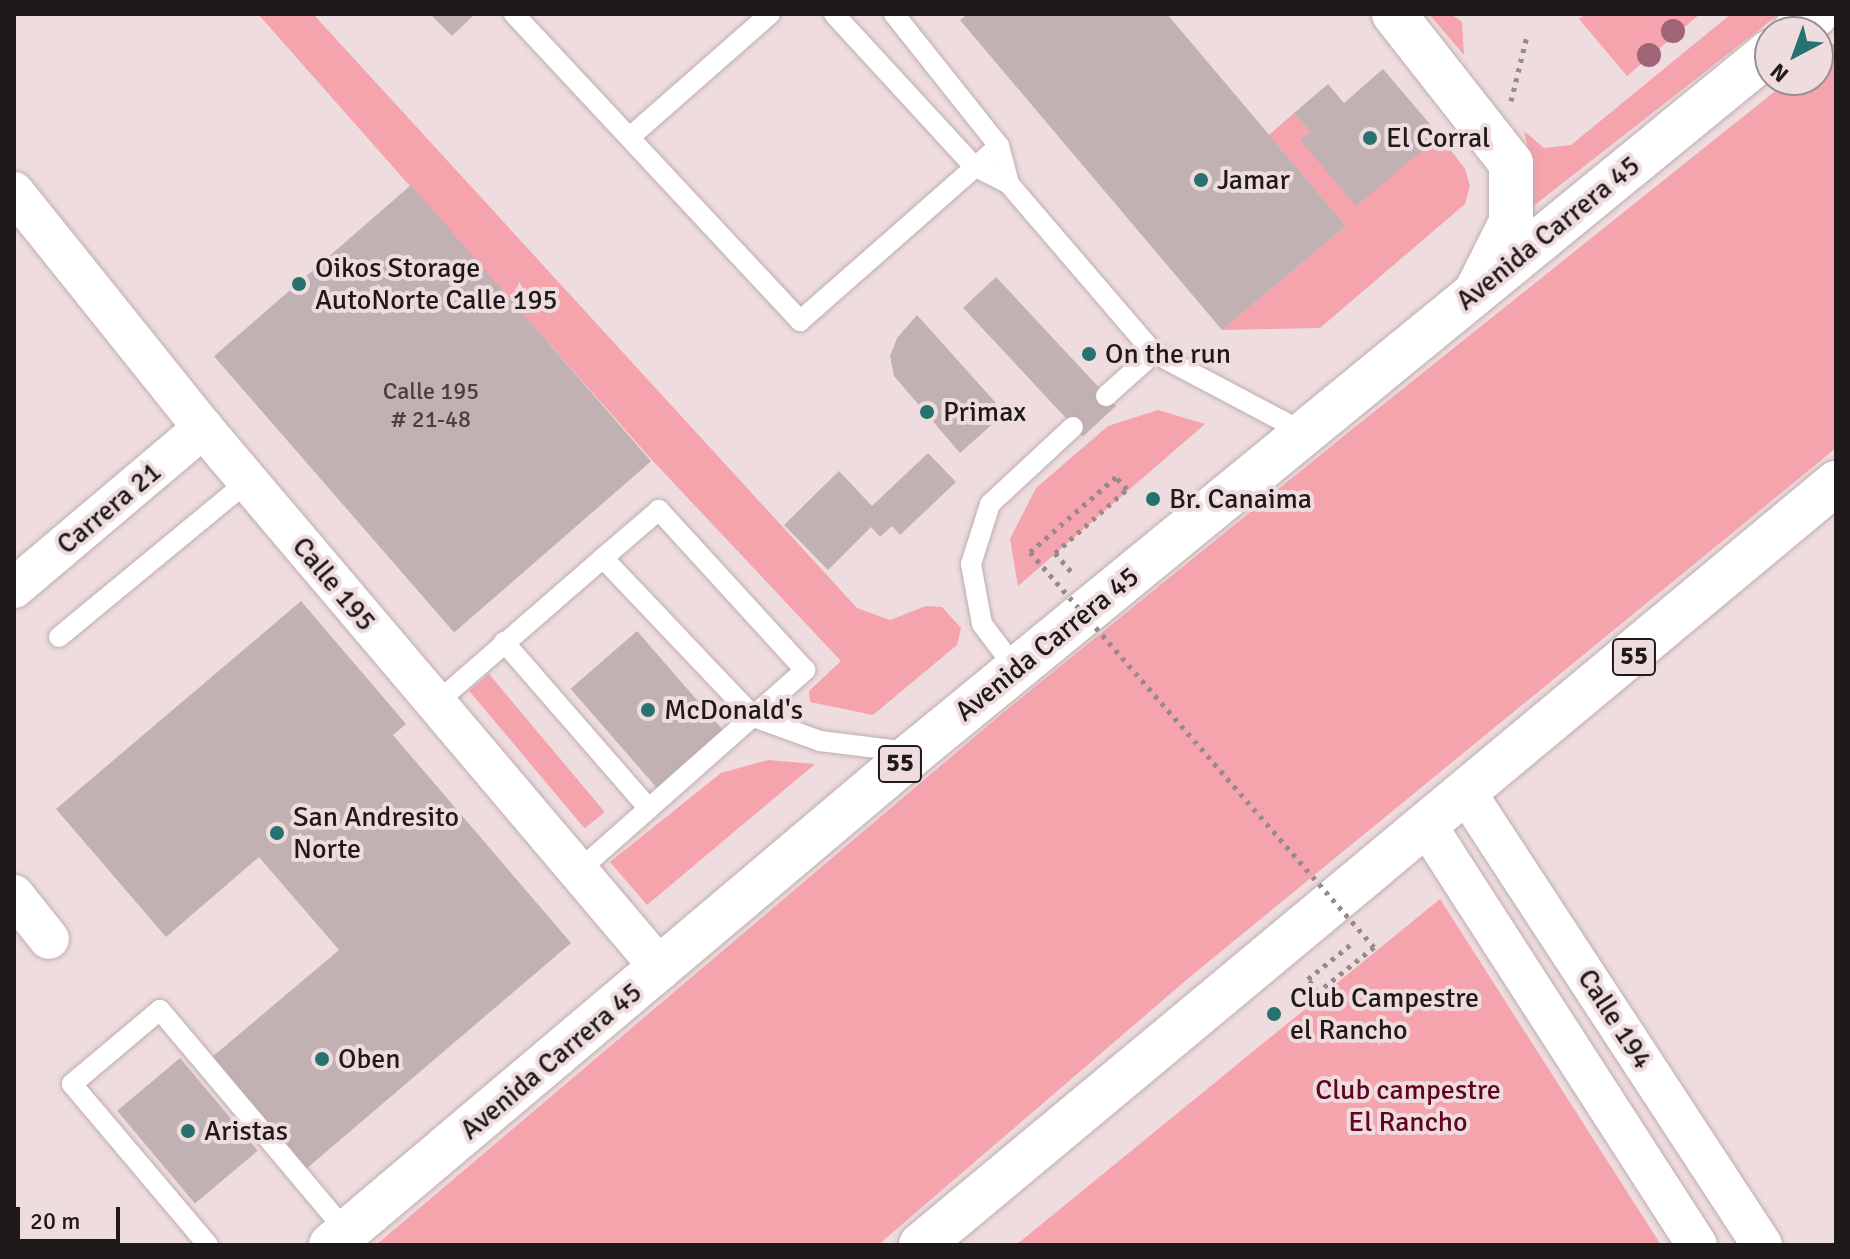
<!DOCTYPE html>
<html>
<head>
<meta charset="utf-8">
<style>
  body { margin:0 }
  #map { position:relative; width:1850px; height:1259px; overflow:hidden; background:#eedcde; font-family:Signika,sans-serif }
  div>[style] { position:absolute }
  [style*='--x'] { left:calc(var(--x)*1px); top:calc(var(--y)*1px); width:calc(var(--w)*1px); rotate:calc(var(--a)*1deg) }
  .green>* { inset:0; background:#f5a3ad; transform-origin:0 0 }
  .building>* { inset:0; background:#c2b1b3; transform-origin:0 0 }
  .path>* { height:5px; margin-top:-2.5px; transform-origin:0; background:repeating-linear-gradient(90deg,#978a8b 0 4px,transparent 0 10px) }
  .roads { filter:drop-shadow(0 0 2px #beadae) drop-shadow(0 0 2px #beadae) }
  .lane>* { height:20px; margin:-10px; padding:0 10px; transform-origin:10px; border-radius:10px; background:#fff }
  .street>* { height:40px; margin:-20px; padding:0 20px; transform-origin:20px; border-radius:20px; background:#fff }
  .secondary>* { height:44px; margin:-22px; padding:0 22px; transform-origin:22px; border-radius:22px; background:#fff }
  .highway>* { height:44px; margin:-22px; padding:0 22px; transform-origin:22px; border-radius:22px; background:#fff }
  .path-bridge>* { height:5px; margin-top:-2.5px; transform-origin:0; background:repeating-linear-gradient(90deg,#978a8b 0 4px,transparent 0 10px) }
  .trees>* { width:24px; height:24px; margin:-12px; border-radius:50%; background:#a06576 }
  .dots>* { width:22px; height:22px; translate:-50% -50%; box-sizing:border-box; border:4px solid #eedcde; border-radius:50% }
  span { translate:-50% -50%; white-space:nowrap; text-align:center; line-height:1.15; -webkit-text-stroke:8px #eedcde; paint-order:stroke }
  .number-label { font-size:24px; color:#483f40 }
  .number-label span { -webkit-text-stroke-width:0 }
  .shield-label span { padding:2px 6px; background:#eedcde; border:2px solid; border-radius:6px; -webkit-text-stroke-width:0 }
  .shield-label { font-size:26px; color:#1f1919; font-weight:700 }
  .poi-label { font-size:28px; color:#1f1919 }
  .left { translate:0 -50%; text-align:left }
  .street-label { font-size:28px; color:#1f1919 }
  .park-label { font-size:28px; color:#610421 }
  .frame { position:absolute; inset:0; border:16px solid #1f1919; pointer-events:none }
  .north { position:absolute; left:1754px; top:16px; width:80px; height:80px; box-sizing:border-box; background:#eedcde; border:2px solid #9b8e8f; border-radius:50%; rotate:221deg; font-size:22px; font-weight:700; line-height:32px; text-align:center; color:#1f1919 }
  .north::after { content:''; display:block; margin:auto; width:28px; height:36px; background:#27726f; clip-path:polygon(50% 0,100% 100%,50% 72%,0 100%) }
  .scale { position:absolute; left:16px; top:1207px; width:104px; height:36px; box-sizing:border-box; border:4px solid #1f1919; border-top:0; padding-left:10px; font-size:24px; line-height:28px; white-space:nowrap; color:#1f1919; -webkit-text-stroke:6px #eedcde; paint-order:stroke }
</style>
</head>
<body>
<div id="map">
  <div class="green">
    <div style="clip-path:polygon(258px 14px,313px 14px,857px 608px,890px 620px,926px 606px,942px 607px,961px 628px,957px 645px,873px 715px,810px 702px,809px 691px,841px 661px,652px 460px)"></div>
    <div style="clip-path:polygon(1429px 14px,1451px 14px,1462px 22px,1464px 55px)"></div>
    <div style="clip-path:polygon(1586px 14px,1700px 14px,1627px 76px,1579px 19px)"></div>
    <div style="clip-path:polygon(1731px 14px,1779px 14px,1527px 211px,1531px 162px,1524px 131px,1544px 148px,1571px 145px)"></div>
    <div style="clip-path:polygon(1836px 42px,1836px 448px,1191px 976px,878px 1245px,376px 1245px,1004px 712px,1350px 431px,1789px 80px,1818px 80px,1818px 56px)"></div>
    <div style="clip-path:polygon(1294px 113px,1310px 132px,1301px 140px,1440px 136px,1465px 169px,1470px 186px,1465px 204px,1320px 328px,1222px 330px,1346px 226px,1269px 135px)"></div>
    <div style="clip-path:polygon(1158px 410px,1205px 424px,1018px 586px,1010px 539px,1036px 488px,1108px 426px)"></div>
    <div style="left:489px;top:674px;width:180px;height:26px;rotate:50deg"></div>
    <div style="clip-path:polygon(768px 760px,815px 764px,647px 905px,610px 862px,721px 773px)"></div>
    <div style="clip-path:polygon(1440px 899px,1661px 1245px,1016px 1245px)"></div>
  </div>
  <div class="building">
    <div style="clip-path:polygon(430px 14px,475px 14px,452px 36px)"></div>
    <div style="clip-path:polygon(968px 14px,1167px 14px,1346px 226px,1222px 330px,960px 20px)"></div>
    <div style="clip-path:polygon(1383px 69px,1440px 136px,1356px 206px,1300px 140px,1310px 132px,1294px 113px,1328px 84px,1344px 103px)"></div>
    <div style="left:411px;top:185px;width:366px;height:261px;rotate:49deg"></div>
    <div style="left:996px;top:277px;width:176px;height:45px;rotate:47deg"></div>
    <div style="clip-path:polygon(917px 315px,1005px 413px,960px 453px,894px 376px,890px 356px,897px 338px)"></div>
    <div style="clip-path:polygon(928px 453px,956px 482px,900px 535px,892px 526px,880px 537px,871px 527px,828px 570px,784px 525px,839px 471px,872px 506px)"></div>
    <div style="clip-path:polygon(301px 601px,406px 724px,393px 735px,571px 943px,306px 1169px,211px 1058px,339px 950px,259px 857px,166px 937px,56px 809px)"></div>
    <div style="left:637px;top:631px;width:134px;height:88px;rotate:49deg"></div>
    <div style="left:180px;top:1058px;width:121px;height:82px;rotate:50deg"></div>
  </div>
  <div class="path">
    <div style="--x:1511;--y:101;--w:67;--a:-76.2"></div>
    <div style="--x:1055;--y:553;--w:28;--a:49"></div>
  </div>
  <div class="roads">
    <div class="lane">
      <div style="--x:514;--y:14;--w:420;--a:47"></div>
      <div style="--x:800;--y:321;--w:265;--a:-41.3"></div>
      <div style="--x:834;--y:14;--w:207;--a:47.4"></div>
      <div style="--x:974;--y:166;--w:39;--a:27"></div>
      <div style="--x:1009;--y:184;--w:223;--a:49.4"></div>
      <div style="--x:1154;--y:353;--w:171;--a:27.9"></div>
      <div style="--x:894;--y:14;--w:169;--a:51.5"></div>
      <div style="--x:999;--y:146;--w:39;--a:75"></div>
      <div style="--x:630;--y:137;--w:186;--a:-41.3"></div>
      <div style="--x:1106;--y:396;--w:64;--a:-41.9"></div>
      <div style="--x:59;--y:637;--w:245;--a:-39.5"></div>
      <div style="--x:504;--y:642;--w:221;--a:49"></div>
      <div style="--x:1016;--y:669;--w:56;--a:-127.1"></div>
      <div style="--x:982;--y:624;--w:61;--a:-100.4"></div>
      <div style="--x:971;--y:564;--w:63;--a:-72.4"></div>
      <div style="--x:990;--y:504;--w:113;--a:-42.9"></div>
      <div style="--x:435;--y:704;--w:223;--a:-41"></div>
      <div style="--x:603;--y:558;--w:219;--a:46.5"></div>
      <div style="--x:754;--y:717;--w:70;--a:20"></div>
      <div style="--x:820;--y:741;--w:91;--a:7"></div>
      <div style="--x:577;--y:872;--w:305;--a:-41.5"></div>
      <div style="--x:805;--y:670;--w:217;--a:-132.4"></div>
      <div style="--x:659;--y:510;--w:74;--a:139.4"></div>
      <div style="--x:208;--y:1245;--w:211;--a:-130.2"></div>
      <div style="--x:72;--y:1084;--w:115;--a:-40.1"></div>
      <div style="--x:160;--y:1010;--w:290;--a:49.9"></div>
    </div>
    <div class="street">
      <div style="--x:14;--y:192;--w:302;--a:51.3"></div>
      <div style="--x:203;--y:428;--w:709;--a:49.75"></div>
      <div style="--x:14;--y:588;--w:248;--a:-40.2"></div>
      <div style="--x:1467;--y:794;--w:539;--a:56.81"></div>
      <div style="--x:1427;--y:826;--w:498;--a:57.2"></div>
      <div style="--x:14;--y:895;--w:56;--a:51.5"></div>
    </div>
    <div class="secondary">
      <div style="--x:1394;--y:14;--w:189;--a:51.9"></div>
      <div style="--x:1511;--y:163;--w:59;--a:90"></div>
      <div style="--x:1511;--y:222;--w:78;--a:116.6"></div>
    </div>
    <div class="highway">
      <div style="--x:1794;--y:32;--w:28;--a:-39"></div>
      <div style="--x:331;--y:1245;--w:764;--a:-40.17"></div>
      <div style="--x:915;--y:752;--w:1105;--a:-39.31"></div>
      <div style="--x:921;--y:1245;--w:1191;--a:-39.79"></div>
    </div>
  </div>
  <div class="path-bridge">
    <div style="--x:1055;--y:553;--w:96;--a:-41.6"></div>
    <div style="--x:1127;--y:489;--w:16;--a:-133"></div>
    <div style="--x:1116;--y:477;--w:114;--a:138.9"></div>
    <div style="--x:1030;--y:552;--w:524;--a:48.95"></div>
    <div style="--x:1374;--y:947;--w:72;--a:141.2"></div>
    <div style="--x:1318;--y:992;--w:16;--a:-128"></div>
    <div style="--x:1308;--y:979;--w:54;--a:-39"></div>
  </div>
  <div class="trees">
    <div style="left:1673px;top:31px"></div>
    <div style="left:1649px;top:55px"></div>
  </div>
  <div class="dots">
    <div style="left:1370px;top:138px;background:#27726f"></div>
    <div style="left:1201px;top:180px;background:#27726f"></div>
    <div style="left:299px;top:284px;background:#27726f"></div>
    <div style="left:1089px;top:354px;background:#27726f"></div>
    <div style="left:927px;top:412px;background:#27726f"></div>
    <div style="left:1153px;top:499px;background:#27726f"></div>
    <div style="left:648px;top:710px;background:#27726f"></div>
    <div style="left:277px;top:833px;background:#27726f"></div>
    <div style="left:1274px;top:1014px;background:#27726f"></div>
    <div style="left:322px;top:1059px;background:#27726f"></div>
    <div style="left:188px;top:1131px;background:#27726f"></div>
  </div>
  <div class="number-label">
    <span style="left:431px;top:406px">Calle 195<br># 21-48</span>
  </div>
  <div class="shield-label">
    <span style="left:1634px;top:657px">55</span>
    <span style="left:900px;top:764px">55</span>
  </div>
  <div class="poi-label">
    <span class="left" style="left:1386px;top:138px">El Corral</span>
    <span class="left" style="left:1217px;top:180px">Jamar</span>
    <span class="left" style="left:315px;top:284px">Oikos Storage<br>AutoNorte Calle 195</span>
    <span class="left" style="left:1105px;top:354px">On the run</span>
    <span class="left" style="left:943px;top:412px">Primax</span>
    <span class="left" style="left:1169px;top:499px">Br. Canaima</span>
    <span class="left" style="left:664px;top:710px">McDonald's</span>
    <span class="left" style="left:293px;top:833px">San Andresito<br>Norte</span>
    <span class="left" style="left:1290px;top:1014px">Club Campestre<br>el Rancho</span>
    <span class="left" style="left:338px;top:1059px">Oben</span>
    <span class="left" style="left:204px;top:1131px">Aristas</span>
  </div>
  <div class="street-label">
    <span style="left:1548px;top:233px;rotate:-39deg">Avenida Carrera 45</span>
    <span style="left:109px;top:508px;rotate:-40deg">Carrera 21</span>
    <span style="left:334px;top:584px;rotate:50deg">Calle 195</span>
    <span style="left:1047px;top:644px;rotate:-39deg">Avenida Carrera 45</span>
    <span style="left:1615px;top:1019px;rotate:57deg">Calle 194</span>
    <span style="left:551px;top:1061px;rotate:-40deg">Avenida Carrera 45</span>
  </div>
  <div class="park-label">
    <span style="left:1408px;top:1106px">Club campestre<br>El Rancho</span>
  </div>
  <div class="frame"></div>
  <div class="north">N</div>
  <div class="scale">20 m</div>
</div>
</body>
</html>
